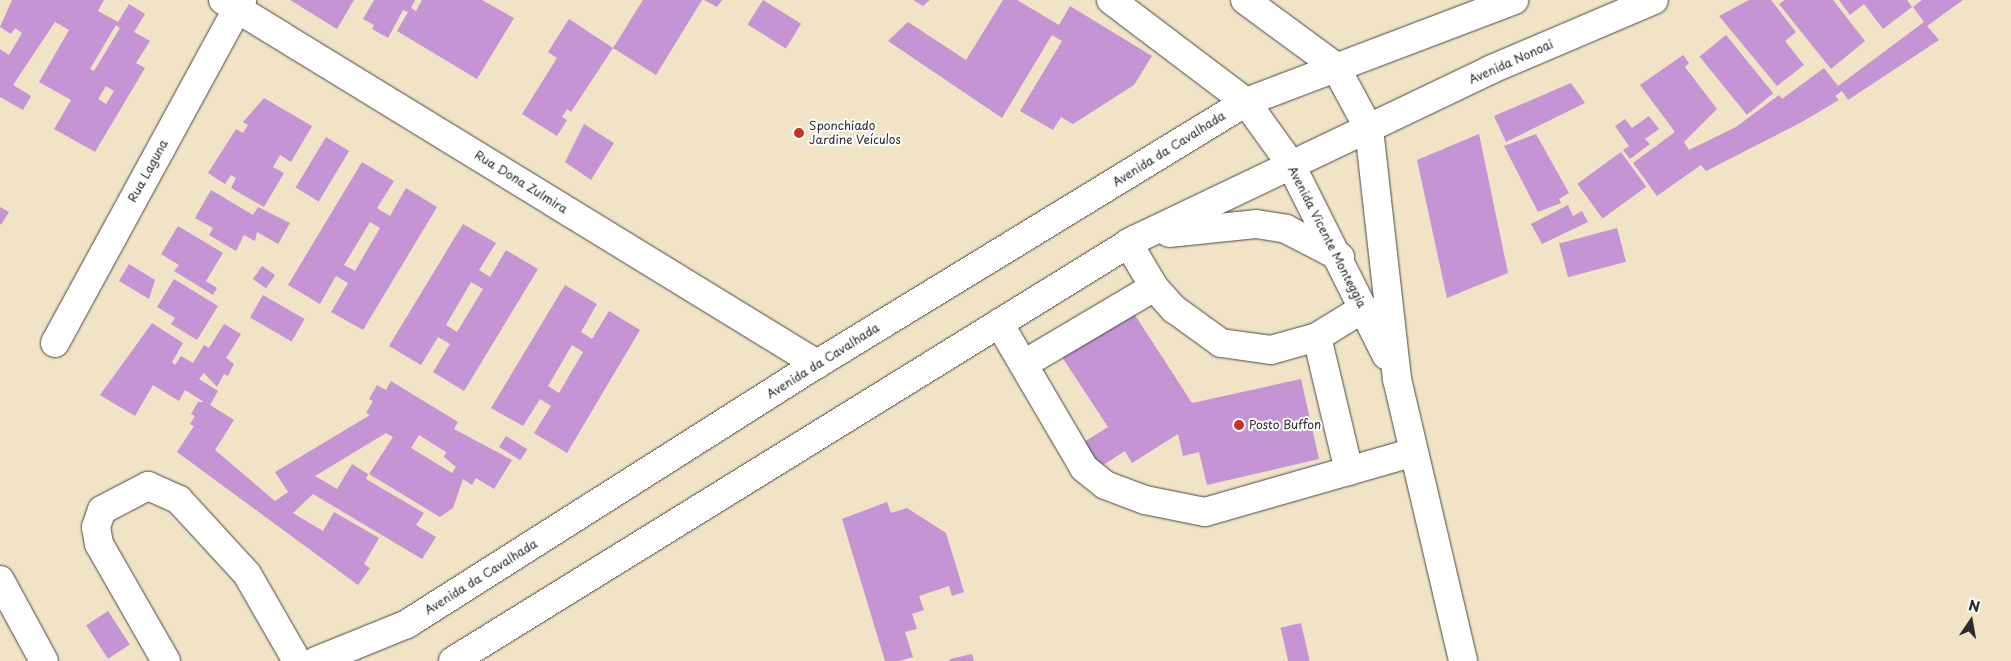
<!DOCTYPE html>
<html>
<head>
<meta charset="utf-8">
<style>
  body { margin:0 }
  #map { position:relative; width:2011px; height:661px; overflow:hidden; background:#f0e3c6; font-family:"Playpen Sans",sans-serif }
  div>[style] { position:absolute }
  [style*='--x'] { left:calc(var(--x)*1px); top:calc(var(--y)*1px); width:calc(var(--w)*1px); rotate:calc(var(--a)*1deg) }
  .building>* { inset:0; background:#c494d4; transform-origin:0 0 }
  .roads { filter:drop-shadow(0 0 1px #494742) drop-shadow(0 0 1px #494742) }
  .minor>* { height:28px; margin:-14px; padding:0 14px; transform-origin:14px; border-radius:14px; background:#fff }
  .major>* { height:28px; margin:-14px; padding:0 14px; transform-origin:14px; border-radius:14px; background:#fff }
  .dots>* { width:14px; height:14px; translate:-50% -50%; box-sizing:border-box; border:2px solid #fff; border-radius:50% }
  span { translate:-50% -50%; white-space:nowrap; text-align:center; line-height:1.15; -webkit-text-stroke:4px #fff; paint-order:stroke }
  .street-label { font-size:12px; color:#2b2b2b }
  .poi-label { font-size:12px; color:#2b2b2b }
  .left { translate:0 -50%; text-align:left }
  .north { position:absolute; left:1946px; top:596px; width:50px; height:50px; -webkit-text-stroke:4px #fff; paint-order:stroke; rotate:12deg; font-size:14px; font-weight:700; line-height:20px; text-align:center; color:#2b2b2b }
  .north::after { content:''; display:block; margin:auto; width:18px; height:22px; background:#2b2b2b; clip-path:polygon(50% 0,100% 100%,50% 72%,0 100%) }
</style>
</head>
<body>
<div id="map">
  <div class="building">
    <div style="clip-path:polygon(evenodd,12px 0,104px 0,98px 11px,118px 22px,129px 4px,145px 14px,134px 32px,150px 41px,136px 63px,145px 68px,95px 152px,54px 129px,71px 100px,39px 82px,69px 30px,55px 22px,13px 85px,31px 96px,23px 110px,0 97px,0 49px,9px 55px,22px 33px,15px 28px,11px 34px,0 27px,12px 0,116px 25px,120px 28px,94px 71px,90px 69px,116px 25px,12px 0,106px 86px,114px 91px,106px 104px,98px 99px,106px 86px)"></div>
    <div style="clip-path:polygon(290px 0,354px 0,337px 29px)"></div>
    <div style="clip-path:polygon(374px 0,415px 0,411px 8px,416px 11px,422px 0,482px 0,514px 18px,477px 79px,397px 31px,408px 12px,403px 10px,388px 38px,372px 29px,374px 25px,363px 19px)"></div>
    <div style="clip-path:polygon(643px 0,702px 0,656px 75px,613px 48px)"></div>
    <div style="clip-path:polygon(704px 0,722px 0,717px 7px)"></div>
    <div style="left:763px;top:0;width:45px;height:29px;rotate:32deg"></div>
    <div style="clip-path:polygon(913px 0,930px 0,923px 6px)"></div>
    <div style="clip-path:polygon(1003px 0,1017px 0,1059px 25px,1070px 6px,1152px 56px,1134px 85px,1073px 124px,1061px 117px,1053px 130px,1020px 111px,1062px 41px,1052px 35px,1002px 118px,888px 41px,908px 22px,966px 60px)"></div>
    <div style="clip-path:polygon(1749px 0,1771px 0,1796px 32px,1785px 41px,1804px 65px,1777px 86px,1719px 16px)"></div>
    <div style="clip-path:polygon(1785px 0,1833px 0,1865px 41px,1831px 69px,1779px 4px)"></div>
    <div style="clip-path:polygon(1839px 0,1907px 0,1912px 7px,1883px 29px,1864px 4px,1850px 15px)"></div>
    <div style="clip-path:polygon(1922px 0,1963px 0,1927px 26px,1939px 40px,1848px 100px,1842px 91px,1835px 96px,1839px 100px,1800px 123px,1706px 171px,1701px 165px,1657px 196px,1633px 163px,1675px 132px,1640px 85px,1683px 55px,1689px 63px,1685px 67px,1717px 109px,1684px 142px,1689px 150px,1736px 127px,1779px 95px,1782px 99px,1824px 68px,1838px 86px,1924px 22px,1913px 7px)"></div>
    <div style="clip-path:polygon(569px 19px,613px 48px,571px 112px,567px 109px,562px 117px,567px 120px,557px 136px,522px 114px,557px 58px,548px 52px)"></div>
    <div style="left:1726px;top:35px;width:75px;height:34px;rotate:51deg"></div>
    <div style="clip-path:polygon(1571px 83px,1585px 103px,1506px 142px,1494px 116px)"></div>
    <div style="clip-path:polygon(264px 98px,312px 126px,291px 162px,280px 155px,273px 167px,284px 173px,264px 207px,231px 188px,236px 178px,231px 175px,225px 184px,208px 173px,236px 129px,243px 133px,248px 125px,243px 122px)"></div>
    <div style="clip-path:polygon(1649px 116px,1659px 129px,1645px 139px,1650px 144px,1630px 159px,1623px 150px,1629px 146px,1615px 126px,1625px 119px,1632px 128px)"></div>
    <div style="clip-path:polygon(584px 124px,614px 143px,591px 180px,565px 162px)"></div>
    <div style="clip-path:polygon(1479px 134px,1508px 273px,1447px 298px,1417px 160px)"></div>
    <div style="clip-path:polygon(1536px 134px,1569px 193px,1559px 199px,1561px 203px,1538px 212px,1504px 146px)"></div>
    <div style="left:326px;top:137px;width:27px;height:59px;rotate:31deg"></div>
    <div style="left:1621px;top:152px;width:43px;height:54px;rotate:54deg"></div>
    <div style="clip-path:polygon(evenodd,362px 162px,394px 181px,377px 208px,390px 216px,406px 188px,437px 207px,363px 330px,331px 312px,348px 283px,336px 276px,320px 304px,288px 285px,362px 162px,370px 222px,380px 228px,355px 271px,344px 265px,370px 222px)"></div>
    <div style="clip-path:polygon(211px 190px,253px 215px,258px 207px,290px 223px,278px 244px,257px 232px,255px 241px,244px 235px,236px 251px,209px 235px,213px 228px,195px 218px)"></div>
    <div style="clip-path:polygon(1568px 205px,1573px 216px,1582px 211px,1588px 222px,1542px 244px,1531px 224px)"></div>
    <div style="clip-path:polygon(0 207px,9px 212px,1px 225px,0 223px)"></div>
    <div style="clip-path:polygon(evenodd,463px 224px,496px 243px,479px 270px,490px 277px,506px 250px,538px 269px,464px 391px,433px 372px,450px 344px,438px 337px,421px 365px,389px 346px,463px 224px,471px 282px,483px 289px,457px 332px,446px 325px,471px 282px)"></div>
    <div style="clip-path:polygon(178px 226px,223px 253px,206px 281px,217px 288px,213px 295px,174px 271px,179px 265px,161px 254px)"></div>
    <div style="left:1617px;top:228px;width:35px;height:60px;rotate:75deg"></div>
    <div style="clip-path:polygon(129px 264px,155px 280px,149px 299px,119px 281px)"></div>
    <div style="left:262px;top:266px;width:16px;height:16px;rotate:35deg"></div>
    <div style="clip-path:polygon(174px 279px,218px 306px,197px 340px,171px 324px,175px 318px,157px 307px)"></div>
    <div style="clip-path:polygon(evenodd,565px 285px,597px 304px,581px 332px,592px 339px,609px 311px,640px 330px,567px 453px,534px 433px,551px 406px,540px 399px,523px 426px,491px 408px,565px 285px,572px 345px,583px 352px,559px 393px,548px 386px,572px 345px)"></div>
    <div style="left:263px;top:295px;width:48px;height:26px;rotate:30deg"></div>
    <div style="clip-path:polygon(1131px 309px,1192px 403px,1301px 379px,1319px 459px,1207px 485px,1199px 452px,1183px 456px,1178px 434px,1132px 463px,1125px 451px,1100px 467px,1084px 442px,1108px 427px,1060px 354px)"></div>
    <div style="clip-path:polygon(evenodd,152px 323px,183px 343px,172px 362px,175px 365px,181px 356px,193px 363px,204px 345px,209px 348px,224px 324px,241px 334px,226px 358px,234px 364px,228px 376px,224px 374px,217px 387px,204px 373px,199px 379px,218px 391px,210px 405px,234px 420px,215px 450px,275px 501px,288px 492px,275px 472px,370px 415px,366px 413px,373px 401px,369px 399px,377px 385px,386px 390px,391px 381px,458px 422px,454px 429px,512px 460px,494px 489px,476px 478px,472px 485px,463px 479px,453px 508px,440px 517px,369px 474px,393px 437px,386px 433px,315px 476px,337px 489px,352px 464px,368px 474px,366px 479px,424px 513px,416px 525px,436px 537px,422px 559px,313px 494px,293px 513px,323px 531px,334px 512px,379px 538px,364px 564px,370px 568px,358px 585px,177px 452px,194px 426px,190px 424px,195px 416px,191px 414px,198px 402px,204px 402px,185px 390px,179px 401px,153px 385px,135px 416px,100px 395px,152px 323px,419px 435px,446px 452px,444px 457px,456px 467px,452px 473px,411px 448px,419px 435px)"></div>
    <div style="left:506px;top:436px;width:25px;height:13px;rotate:32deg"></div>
    <div style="clip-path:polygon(887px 502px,891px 513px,907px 508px,946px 533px,964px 592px,952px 596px,949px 586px,919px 596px,924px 610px,912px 614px,917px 629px,905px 632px,913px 657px,899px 661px,885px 661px,842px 519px)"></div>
    <div style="left:108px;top:611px;width:40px;height:26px;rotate:57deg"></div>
    <div style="left:1301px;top:623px;width:39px;height:21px;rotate:77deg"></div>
    <div style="clip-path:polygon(972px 654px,974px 661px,950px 661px,950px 659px)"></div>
  </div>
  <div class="roads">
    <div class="minor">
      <div style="--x:223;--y:0;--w:697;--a:31.5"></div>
      <div style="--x:1128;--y:243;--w:51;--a:59.4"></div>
      <div style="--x:1154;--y:287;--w:30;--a:48"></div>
      <div style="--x:1174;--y:309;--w:58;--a:35.9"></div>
      <div style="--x:1221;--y:343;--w:50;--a:8"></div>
      <div style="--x:1271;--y:350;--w:48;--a:-15.8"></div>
      <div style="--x:1317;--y:337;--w:55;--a:-31.7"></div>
      <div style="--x:999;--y:323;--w:168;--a:59.6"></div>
      <div style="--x:1084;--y:468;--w:27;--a:39"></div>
      <div style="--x:1105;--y:485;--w:43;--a:20.6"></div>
      <div style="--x:1145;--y:500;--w:61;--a:11.3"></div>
      <div style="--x:1205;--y:512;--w:217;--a:-16"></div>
      <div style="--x:1317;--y:337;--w:138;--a:76.6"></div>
      <div style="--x:55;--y:343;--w:391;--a:-61.4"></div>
      <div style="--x:1024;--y:364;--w:151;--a:-30.6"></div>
      <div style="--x:0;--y:580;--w:92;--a:61.5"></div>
      <div style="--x:166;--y:661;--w:135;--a:-119.8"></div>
      <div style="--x:99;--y:544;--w:17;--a:-100"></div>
      <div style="--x:96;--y:527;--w:18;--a:-71"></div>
      <div style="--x:102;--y:510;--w:52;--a:-27.6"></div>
      <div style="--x:148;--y:486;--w:34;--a:24"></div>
      <div style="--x:179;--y:500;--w:100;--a:47.4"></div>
      <div style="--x:247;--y:574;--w:100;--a:60.1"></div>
    </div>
    <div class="major">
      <div style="--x:1111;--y:0;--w:169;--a:37.1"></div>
      <div style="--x:1246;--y:102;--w:75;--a:54.2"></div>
      <div style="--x:1290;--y:163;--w:215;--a:63.4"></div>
      <div style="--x:1245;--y:0;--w:112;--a:36.3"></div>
      <div style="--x:1335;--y:66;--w:72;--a:61.6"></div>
      <div style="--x:1369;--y:129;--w:252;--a:83.6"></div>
      <div style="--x:1397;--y:379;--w:290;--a:76.8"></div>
      <div style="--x:1169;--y:233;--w:87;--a:-5.9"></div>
      <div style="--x:1256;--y:224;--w:30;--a:9"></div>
      <div style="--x:1286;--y:229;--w:61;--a:27.4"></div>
      <div style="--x:316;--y:661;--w:98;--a:-22.1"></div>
      <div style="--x:407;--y:624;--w:485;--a:-32.4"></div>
      <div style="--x:817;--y:364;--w:503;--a:-31.41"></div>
      <div style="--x:1246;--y:102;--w:287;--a:-20.8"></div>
      <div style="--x:453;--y:661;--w:801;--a:-31.72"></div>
      <div style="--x:1134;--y:240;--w:395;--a:-25.5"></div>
      <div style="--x:1490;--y:70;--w:178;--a:-23.1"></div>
    </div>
  </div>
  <div class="dots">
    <div style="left:799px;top:133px;background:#c8321e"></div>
    <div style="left:1239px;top:425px;background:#c8321e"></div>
  </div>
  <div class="street-label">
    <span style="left:1511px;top:62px;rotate:-24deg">Avenida Nonoai</span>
    <span style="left:1169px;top:149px;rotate:-32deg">Avenida da Cavalhada</span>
    <span style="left:148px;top:171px;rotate:-61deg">Rua Laguna</span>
    <span style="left:521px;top:182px;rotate:32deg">Rua Dona Zulmira</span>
    <span style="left:1327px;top:237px;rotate:63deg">Avenida Vicente Monteggia</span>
    <span style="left:823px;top:361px;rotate:-32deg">Avenida da Cavalhada</span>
    <span style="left:481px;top:577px;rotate:-32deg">Avenida da Cavalhada</span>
  </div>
  <div class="poi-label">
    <span class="left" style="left:809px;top:133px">Sponchiado<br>Jardine Veículos</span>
    <span class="left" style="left:1249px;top:425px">Posto Buffon</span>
  </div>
  <div class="north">N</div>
</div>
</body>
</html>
